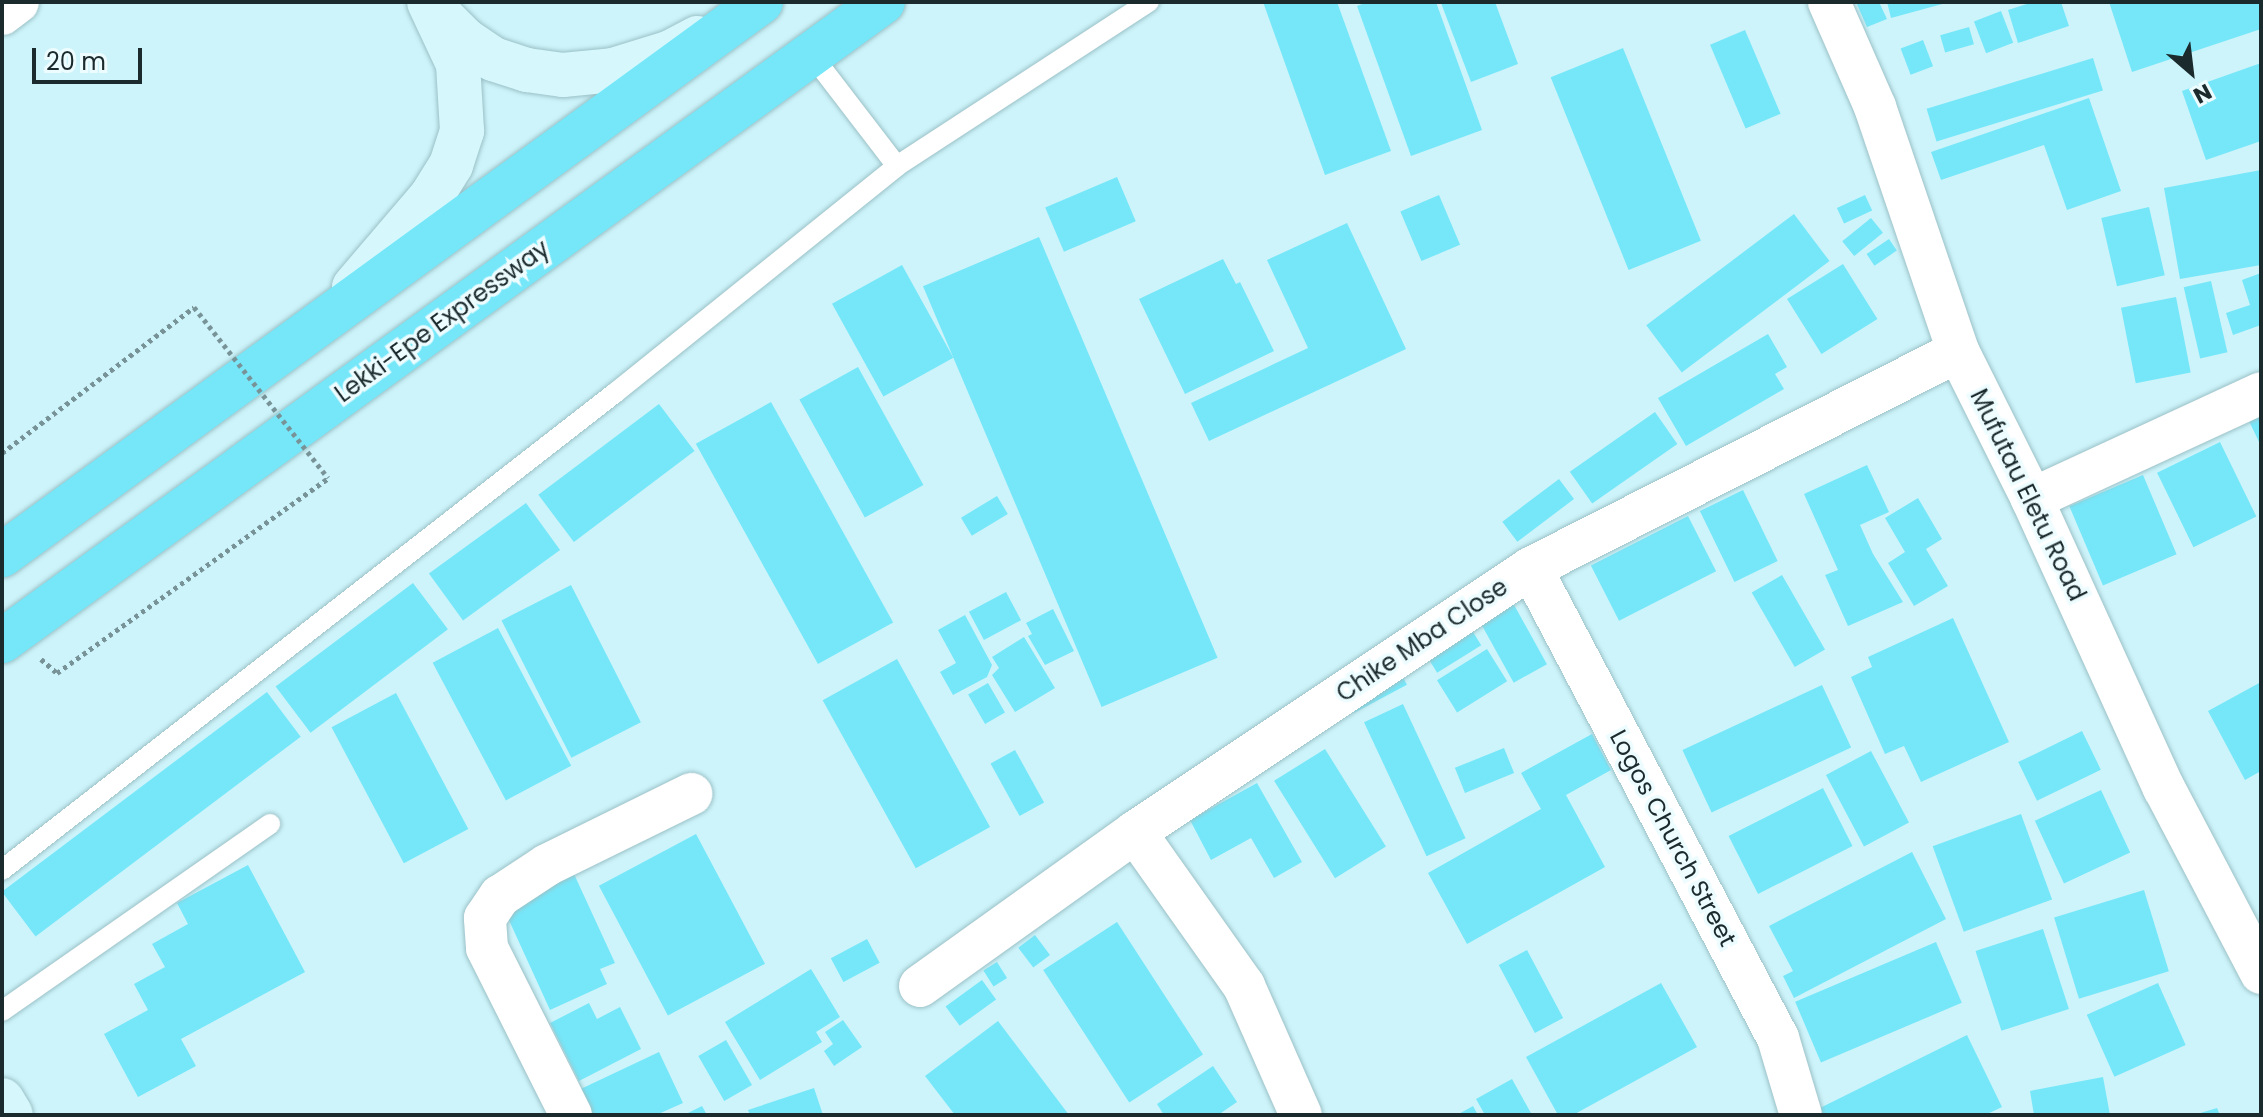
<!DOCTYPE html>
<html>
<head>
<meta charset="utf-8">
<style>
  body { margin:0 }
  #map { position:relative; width:2263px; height:1117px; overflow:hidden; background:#cdf4fa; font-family:Poppins,sans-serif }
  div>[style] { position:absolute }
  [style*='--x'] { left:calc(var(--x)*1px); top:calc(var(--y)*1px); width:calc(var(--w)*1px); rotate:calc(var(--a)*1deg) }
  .building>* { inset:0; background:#76e7f9; transform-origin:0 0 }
  .path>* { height:5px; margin-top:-2.5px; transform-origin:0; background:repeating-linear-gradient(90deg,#789398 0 4px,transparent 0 8px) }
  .roads { filter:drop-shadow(0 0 2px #9bc1c7) drop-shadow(0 0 2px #9bc1c7) }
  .lane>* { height:20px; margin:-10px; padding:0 10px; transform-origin:10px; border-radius:10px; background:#fff }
  .street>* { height:42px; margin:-21px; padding:0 21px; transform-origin:21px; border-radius:21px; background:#fff }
  .secondary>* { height:44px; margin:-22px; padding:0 22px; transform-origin:22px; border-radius:22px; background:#d6f8fd }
  .highway>* { height:44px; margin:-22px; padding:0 22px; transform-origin:22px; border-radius:22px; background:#75e7f9 }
  .path-bridge>* { height:5px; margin-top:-2.5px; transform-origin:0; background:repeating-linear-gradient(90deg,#789398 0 4px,transparent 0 8px) }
  span { translate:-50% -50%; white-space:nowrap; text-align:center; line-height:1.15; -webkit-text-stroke:7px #edfcff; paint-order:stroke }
  .street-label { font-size:24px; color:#1b2a2d }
  .frame { position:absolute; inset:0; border:4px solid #1b2a2d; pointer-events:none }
  .north { position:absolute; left:2151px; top:32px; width:80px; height:80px; -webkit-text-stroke:6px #edfcff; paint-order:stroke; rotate:152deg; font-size:22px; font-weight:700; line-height:32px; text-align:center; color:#1b2a2d }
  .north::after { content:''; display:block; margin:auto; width:28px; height:36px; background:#1b2a2d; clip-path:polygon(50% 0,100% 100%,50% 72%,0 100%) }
  .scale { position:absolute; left:32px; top:48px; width:110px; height:36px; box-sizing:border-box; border:4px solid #1b2a2d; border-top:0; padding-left:10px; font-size:24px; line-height:28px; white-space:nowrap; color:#1b2a2d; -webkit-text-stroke:6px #edfcff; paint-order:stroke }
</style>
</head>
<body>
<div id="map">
  <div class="building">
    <div style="clip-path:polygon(1263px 2px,1337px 2px,1391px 151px,1325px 175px)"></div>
    <div style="clip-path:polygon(1367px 2px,1436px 2px,1482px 130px,1411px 156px,1357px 6px)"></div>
    <div style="clip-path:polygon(1495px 2px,1518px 64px,1471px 82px,1441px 3px)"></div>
    <div style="clip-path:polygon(1856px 2px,1879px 2px,1887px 19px,1867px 27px)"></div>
    <div style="clip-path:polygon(1887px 2px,1946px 2px,1946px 3px,1891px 18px)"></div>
    <div style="clip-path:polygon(2033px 2px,2061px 2px,2069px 26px,2018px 43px,2008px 10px)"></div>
    <div style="clip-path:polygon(2109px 2px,2261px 2px,2261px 29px,2132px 72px)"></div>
    <div style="left:2001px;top:11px;width:34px;height:29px;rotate:69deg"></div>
    <div style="left:1969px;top:27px;width:18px;height:30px;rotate:74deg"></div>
    <div style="left:1745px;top:30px;width:91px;height:38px;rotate:67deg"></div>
    <div style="left:1923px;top:40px;width:28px;height:24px;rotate:69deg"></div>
    <div style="left:1623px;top:48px;width:208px;height:78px;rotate:68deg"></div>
    <div style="left:2093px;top:58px;width:34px;height:174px;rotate:73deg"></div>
    <div style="clip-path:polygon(2261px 63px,2261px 141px,2206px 160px,2182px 91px)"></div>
    <div style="clip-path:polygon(2089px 98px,2121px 191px,2067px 210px,2044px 145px,1941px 180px,1931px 152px)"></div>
    <div style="clip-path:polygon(2261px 170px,2261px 265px,2180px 279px,2164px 188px)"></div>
    <div style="left:1117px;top:177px;width:48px;height:78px;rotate:67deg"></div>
    <div style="left:1439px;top:195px;width:54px;height:42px;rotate:67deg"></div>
    <div style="left:1865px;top:195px;width:17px;height:31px;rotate:65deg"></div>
    <div style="left:2149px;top:207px;width:70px;height:49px;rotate:77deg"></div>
    <div style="left:1794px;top:214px;width:59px;height:185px;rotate:53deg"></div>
    <div style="left:1871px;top:218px;width:19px;height:37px;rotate:51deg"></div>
    <div style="clip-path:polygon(1347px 223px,1406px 349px,1209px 441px,1191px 403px,1308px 348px,1267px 260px)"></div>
    <div style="left:1039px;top:237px;width:457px;height:126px;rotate:67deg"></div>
    <div style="left:1889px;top:239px;width:14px;height:27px;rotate:56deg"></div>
    <div style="clip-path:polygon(1223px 259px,1236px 284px,1240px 282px,1274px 351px,1185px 394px,1139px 299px)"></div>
    <div style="left:1843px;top:264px;width:65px;height:66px;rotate:58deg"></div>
    <div style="left:902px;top:265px;width:106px;height:80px;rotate:61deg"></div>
    <div style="clip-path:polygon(2261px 273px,2261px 325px,2233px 335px,2226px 313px,2250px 305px,2242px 280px)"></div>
    <div style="left:2211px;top:281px;width:73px;height:28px;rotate:77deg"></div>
    <div style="left:2176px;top:297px;width:77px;height:56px;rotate:79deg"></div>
    <div style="clip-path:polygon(1768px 334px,1787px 367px,1775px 374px,1784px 389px,1686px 446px,1658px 398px)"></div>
    <div style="left:858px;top:367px;width:135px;height:67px;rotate:61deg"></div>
    <div style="left:771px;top:402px;width:252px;height:86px;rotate:61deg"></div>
    <div style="left:659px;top:404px;width:59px;height:151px;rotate:53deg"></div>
    <div style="left:1655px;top:412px;width:39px;height:104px;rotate:55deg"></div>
    <div style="clip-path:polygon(2261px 412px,2261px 446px,2248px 419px)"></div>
    <div style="left:2220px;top:442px;width:83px;height:70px;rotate:64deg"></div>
    <div style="clip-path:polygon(1867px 465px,1889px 512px,1860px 525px,1873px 554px,1903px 602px,1848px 626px,1825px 575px,1838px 570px,1804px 494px)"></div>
    <div style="left:2143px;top:475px;width:86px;height:80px;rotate:67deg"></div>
    <div style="left:1559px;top:479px;width:25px;height:71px;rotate:53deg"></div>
    <div style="left:1743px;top:490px;width:79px;height:48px;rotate:64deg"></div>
    <div style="left:997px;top:496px;width:21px;height:42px;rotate:59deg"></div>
    <div style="clip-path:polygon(1918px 498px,1942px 539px,1926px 549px,1948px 586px,1914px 606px,1888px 563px,1905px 552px,1885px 518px)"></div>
    <div style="left:526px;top:503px;width:58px;height:120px;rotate:54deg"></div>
    <div style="left:1688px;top:516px;width:62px;height:109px;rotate:63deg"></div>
    <div style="left:1782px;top:575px;width:86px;height:35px;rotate:60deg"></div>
    <div style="left:413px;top:583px;width:58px;height:172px;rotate:53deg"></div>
    <div style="left:571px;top:585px;width:154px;height:78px;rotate:63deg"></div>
    <div style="left:1006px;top:592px;width:32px;height:42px;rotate:62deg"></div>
    <div style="left:1513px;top:603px;width:70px;height:38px;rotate:61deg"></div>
    <div style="clip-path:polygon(1053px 609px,1074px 651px,1045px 665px,1028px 636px,1032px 634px,1026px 623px)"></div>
    <div style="clip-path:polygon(965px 615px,992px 665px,987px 677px,953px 695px,940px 672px,956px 663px,938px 630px)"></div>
    <div style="clip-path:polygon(1953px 618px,2009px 742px,1921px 782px,1904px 746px,1885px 754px,1851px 677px,1872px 667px,1868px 657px)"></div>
    <div style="left:1468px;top:624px;width:25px;height:52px;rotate:58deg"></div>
    <div style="left:498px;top:628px;width:156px;height:74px;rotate:62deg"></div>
    <div style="clip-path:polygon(1024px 637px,1055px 688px,1015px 712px,992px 675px,999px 668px,992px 657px)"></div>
    <div style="left:1487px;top:649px;width:38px;height:59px;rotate:58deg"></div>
    <div style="left:897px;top:659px;width:192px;height:85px;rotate:61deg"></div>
    <div style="left:1398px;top:668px;width:19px;height:60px;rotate:62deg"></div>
    <div style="clip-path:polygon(2261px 682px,2261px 771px,2245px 780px,2208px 711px)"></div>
    <div style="left:988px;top:683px;width:34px;height:23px;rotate:60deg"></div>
    <div style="left:1822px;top:685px;width:69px;height:154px;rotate:65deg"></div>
    <div style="left:267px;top:692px;width:56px;height:332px;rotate:53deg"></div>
    <div style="left:396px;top:693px;width:154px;height:73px;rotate:62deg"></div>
    <div style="left:1403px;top:704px;width:148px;height:43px;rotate:65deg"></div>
    <div style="left:2082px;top:731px;width:43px;height:71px;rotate:64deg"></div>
    <div style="clip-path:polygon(1592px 734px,1611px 770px,1566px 795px,1605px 867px,1467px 944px,1428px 873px,1541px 809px,1521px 773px)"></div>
    <div style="left:1504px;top:748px;width:27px;height:53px;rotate:68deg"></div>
    <div style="left:1325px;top:749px;width:115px;height:60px;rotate:58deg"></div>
    <div style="left:1015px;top:750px;width:60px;height:28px;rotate:61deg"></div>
    <div style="left:1871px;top:751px;width:81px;height:51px;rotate:62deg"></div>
    <div style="clip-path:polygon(1257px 783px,1302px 862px,1274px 878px,1251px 838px,1211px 860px,1190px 820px)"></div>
    <div style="left:1823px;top:788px;width:65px;height:106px;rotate:63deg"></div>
    <div style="left:2101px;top:790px;width:69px;height:73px;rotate:65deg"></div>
    <div style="left:2021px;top:814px;width:91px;height:94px;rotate:70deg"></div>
    <div style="left:696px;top:834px;width:147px;height:110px;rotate:62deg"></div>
    <div style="clip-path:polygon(1912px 852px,1946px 919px,1794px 998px,1783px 976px,1793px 971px,1769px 926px)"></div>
    <div style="clip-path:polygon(248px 865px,305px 972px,181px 1039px,196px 1066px,138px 1097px,104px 1034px,148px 1010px,134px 984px,165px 967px,152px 944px,188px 924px,177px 903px)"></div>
    <div style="clip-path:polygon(574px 874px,615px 963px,600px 969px,607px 984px,550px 1010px,503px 907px)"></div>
    <div style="left:2144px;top:890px;width:85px;height:94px;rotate:73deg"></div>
    <div style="left:1117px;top:922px;width:158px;height:88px;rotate:57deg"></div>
    <div style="left:2043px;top:929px;width:84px;height:71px;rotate:72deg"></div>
    <div style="left:1035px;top:935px;width:25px;height:21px;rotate:53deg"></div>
    <div style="left:867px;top:939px;width:27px;height:41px;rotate:62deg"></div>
    <div style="left:1936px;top:942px;width:66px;height:153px;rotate:67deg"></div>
    <div style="left:1527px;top:950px;width:77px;height:32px;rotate:62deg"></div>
    <div style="left:997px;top:962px;width:19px;height:16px;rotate:58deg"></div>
    <div style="clip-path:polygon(811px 969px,840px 1017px,816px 1032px,822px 1042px,760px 1080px,725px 1022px)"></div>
    <div style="left:982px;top:980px;width:24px;height:45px;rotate:54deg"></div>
    <div style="clip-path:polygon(1661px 983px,1697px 1047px,1573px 1115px,1558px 1115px,1526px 1057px)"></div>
    <div style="left:2158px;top:983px;width:68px;height:78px;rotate:66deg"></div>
    <div style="clip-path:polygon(589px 1003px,597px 1019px,620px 1007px,641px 1049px,579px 1081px,550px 1023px)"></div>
    <div style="clip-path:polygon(843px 1020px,862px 1047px,834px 1066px,824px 1051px,833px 1044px,825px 1032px)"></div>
    <div style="clip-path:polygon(998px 1021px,1069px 1115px,955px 1115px,925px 1076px)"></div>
    <div style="clip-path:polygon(1967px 1035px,2002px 1107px,1985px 1115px,1823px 1115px,1820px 1108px)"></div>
    <div style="left:726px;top:1040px;width:52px;height:32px;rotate:60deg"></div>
    <div style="clip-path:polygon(659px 1052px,683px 1103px,656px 1115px,578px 1115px,568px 1095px)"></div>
    <div style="clip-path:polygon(1213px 1066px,1237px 1102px,1218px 1115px,1164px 1115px,1157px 1104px)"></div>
    <div style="clip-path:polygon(2103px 1077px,2110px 1115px,2034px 1115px,2030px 1091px)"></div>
    <div style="clip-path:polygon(1512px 1079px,1532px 1115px,1485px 1115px,1476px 1099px)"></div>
    <div style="clip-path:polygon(814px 1088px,823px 1115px,750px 1115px,748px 1110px)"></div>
    <div style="clip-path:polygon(702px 1106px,707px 1115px,684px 1115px)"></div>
    <div style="clip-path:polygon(1473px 1106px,1478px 1115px,1457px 1115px)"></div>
    <div style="clip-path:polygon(2217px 1108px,2220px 1115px,2198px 1115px,2197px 1114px)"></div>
  </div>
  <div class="path">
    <div style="--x:2;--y:453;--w:241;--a:-37.2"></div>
    <div style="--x:41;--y:659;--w:21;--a:41"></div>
    <div style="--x:57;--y:673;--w:334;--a:-35.7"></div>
  </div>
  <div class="roads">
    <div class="lane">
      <div style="--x:811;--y:54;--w:141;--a:52.5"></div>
      <div style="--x:2;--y:870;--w:777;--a:-37.89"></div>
      <div style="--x:615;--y:393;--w:362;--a:-38.8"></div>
      <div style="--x:897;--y:166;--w:301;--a:-33.1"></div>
      <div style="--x:2;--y:1011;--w:327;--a:-34.9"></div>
    </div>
    <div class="street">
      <div style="--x:1829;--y:2;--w:115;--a:66.3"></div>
      <div style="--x:1875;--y:107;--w:258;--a:71.2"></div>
      <div style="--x:1958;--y:351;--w:165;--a:63.4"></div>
      <div style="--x:2032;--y:499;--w:318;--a:65.5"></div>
      <div style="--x:2164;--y:788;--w:209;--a:62.3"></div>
      <div style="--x:2;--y:14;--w:20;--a:-37"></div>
      <div style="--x:2032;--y:499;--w:252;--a:-24.8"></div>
      <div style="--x:1531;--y:568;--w:531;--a:62.28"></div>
      <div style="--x:1778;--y:1038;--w:80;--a:73.4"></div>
      <div style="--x:1135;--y:832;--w:189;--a:54.7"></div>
      <div style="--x:1244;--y:986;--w:141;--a:66.2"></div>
      <div style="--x:920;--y:986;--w:264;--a:-35.6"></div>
      <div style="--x:1135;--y:832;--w:476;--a:-33.7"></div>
      <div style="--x:1531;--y:568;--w:479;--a:-26.9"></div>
      <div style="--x:571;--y:1115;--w:187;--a:-116.7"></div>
      <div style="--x:487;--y:948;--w:30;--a:-94"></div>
      <div style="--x:485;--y:918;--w:27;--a:-56"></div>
      <div style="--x:500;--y:896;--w:56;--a:-33.4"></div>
      <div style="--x:547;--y:865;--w:161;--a:-26.2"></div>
    </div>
    <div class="secondary">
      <div style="--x:442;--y:17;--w:33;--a:45"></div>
      <div style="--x:465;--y:40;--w:34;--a:34"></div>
      <div style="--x:493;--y:59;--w:36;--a:18"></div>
      <div style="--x:527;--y:70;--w:36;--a:8"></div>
      <div style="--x:563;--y:75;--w:50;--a:-5.7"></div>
      <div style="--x:613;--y:70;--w:61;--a:-17.2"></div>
      <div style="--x:671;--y:52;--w:30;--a:-28"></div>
      <div style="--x:354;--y:287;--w:118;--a:-49.5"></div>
      <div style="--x:431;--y:197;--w:38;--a:-58"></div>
      <div style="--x:451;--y:165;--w:36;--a:-72"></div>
      <div style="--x:462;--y:131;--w:67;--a:-93.4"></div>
      <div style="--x:458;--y:64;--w:68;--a:-115.1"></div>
      <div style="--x:2;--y:1100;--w:17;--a:59"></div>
    </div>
    <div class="highway">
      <div style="--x:2;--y:555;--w:939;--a:-36.08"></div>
      <div style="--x:2;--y:641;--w:1088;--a:-35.95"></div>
    </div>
  </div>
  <div class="path-bridge">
    <div style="--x:194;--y:307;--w:217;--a:51.9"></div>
  </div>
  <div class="street-label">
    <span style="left:442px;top:321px;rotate:-36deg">Lekki-Epe Expressway</span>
    <span style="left:2028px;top:495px;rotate:64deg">Mufutau Eletu Road</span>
    <span style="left:1422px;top:640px;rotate:-34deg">Chike Mba Close</span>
    <span style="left:1673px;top:838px;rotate:62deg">Logos Church Street</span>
  </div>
  <div class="frame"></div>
  <div class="north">N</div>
  <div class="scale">20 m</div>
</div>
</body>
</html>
